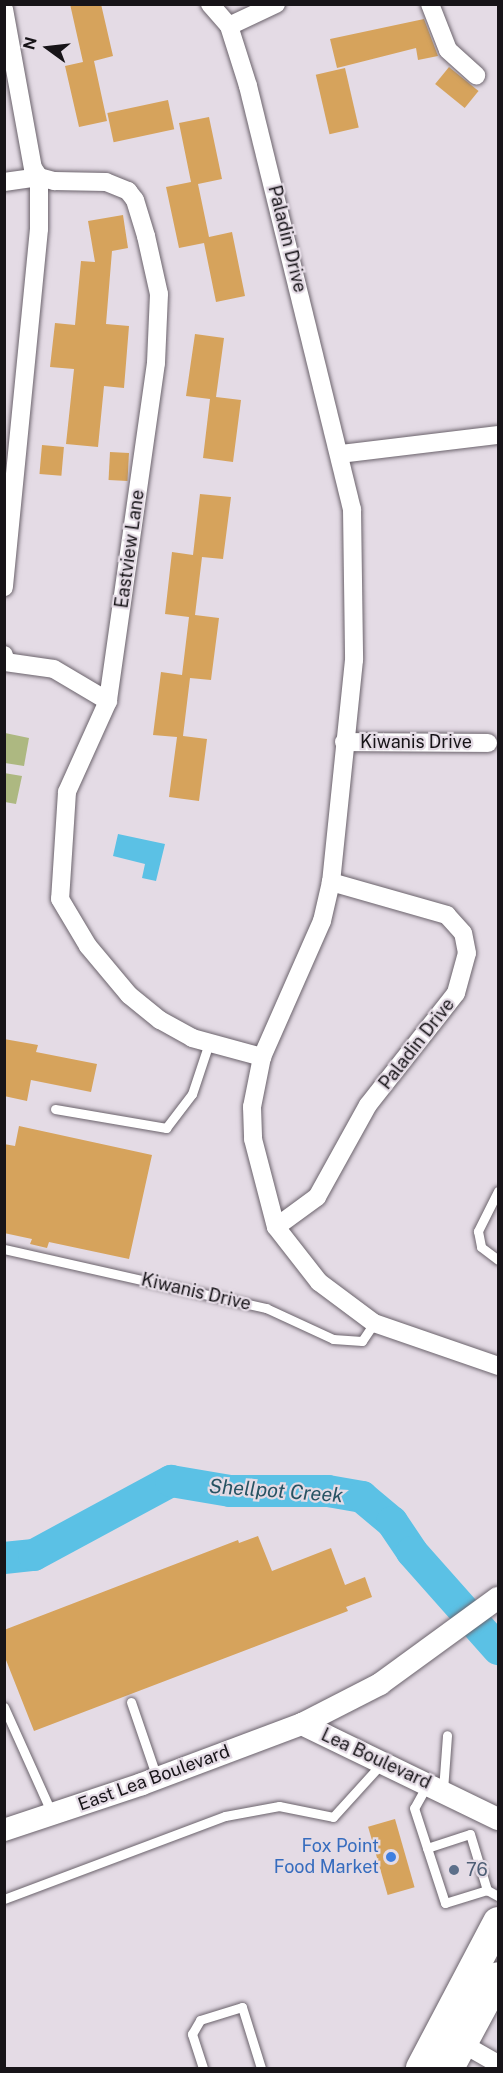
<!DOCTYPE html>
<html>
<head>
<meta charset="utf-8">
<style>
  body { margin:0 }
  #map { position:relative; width:503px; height:2073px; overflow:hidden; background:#e4dbe5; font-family:"Public Sans",sans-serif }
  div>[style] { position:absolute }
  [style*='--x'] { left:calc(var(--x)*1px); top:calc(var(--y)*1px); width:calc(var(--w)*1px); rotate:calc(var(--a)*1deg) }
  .green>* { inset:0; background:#adb881 }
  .water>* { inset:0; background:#5bc1e5 }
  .river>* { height:32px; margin:-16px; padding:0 16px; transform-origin:16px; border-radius:16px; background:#5bc1e5 }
  .building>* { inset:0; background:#d6a35c; transform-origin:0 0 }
  .roads { filter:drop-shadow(0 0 2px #6b636c) drop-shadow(0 0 2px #6b636c) }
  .service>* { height:9px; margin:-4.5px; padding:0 4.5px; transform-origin:4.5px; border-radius:4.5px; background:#fff }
  .minor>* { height:18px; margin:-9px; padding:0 9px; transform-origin:9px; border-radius:9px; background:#fff }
  .tertiary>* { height:22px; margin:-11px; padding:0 11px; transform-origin:11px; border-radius:11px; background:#fff }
  .primary>* { height:30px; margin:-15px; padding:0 15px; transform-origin:15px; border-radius:15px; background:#fff }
  .dots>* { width:16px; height:16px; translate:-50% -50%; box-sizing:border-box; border:3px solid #e4dbe5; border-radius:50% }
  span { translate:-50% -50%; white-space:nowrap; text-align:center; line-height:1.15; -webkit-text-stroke:4.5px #e4dbe5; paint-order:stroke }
  .street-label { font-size:18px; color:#171418 }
  .shop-label { font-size:18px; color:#366cbe }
  .right { translate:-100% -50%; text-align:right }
  .service-label { font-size:18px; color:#4e5e75 }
  .left { translate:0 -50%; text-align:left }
  .water-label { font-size:20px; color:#275363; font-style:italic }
  .frame { position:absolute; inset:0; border:6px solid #171418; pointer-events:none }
  .north { position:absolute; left:18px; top:18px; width:60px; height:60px; -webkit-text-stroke:4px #e4dbe5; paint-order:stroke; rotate:285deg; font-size:16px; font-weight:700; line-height:24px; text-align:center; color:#171418 }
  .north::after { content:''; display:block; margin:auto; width:21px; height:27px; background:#171418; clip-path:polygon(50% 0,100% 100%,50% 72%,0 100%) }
</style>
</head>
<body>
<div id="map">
  <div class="green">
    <div style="clip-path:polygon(5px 733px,29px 738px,24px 766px,5px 763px)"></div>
    <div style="clip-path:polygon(4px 773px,22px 776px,16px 804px,5px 802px)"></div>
  </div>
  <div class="water">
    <div style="clip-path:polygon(118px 834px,165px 844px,156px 881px,142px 878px,145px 864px,113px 856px)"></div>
  </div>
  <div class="river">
    <div style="--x:4;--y:1558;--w:30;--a:-6"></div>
    <div style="--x:34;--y:1555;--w:156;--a:-28.4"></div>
    <div style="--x:171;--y:1481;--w:60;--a:9.6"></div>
    <div style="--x:230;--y:1491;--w:98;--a:0"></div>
    <div style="--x:328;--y:1491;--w:35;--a:10"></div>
    <div style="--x:362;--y:1497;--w:39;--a:40"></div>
    <div style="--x:392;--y:1522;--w:36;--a:56"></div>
    <div style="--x:412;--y:1552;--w:130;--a:48.4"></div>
  </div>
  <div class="building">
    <div style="clip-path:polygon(70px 4px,101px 4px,113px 56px,94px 61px,107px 121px,79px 127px,65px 66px,83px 62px)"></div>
    <div style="clip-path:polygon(424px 19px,438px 56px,418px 60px,416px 48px,337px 68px,330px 39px)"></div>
    <div style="left:449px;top:67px;width:38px;height:22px;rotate:39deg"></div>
    <div style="left:345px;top:68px;width:61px;height:30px;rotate:77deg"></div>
    <div style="left:168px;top:100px;width:30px;height:62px;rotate:78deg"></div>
    <div style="clip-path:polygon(209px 117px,222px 179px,198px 184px,209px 237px,232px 232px,245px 296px,216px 302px,204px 243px,179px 248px,166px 187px,191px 182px,179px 123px)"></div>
    <div style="clip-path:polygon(123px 215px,128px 248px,112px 251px,106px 324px,129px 326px,124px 388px,104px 386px,98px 447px,66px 444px,74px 369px,50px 367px,55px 323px,75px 325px,81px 261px,95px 262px,88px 221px)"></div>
    <div style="clip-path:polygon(195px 334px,224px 338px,216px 397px,241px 400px,233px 462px,203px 458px,210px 399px,186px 396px)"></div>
    <div style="left:42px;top:445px;width:22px;height:29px;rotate:5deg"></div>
    <div style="left:110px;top:452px;width:19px;height:28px;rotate:3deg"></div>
    <div style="clip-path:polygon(200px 494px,231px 497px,223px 559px,202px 557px,195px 615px,219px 618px,211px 680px,190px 678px,183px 736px,207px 739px,199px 801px,169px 797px,177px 737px,153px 735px,161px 672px,182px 675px,189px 617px,165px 614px,172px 552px,193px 555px)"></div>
    <div style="clip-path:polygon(4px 1039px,38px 1045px,36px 1052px,97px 1064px,91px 1092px,31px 1080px,27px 1101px,4px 1096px)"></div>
    <div style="clip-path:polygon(19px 1126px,152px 1155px,129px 1259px,49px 1242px,47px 1248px,30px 1244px,32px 1239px,4px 1233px,4px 1144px,15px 1146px)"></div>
    <div style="clip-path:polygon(258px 1536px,272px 1571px,331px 1548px,345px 1585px,365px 1577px,372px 1597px,346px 1607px,348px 1611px,34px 1731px,4px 1655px,4px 1630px,238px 1540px,239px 1543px)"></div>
    <div style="left:395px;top:1819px;width:71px;height:28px;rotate:74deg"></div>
  </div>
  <div class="roads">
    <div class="service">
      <div style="--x:55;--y:1109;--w:113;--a:9.7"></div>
      <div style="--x:166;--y:1128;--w:43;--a:-52.6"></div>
      <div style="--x:192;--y:1094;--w:54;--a:-71.6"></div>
      <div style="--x:498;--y:1191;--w:45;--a:116.6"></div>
      <div style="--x:478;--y:1231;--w:16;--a:79"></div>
      <div style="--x:481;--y:1247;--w:21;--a:37"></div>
      <div style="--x:4;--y:1249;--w:269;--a:12.7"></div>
      <div style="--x:266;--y:1308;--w:74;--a:24.8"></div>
      <div style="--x:333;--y:1339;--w:29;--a:4"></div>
      <div style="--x:362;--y:1341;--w:22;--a:-56"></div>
      <div style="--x:131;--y:1702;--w:80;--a:71.1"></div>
      <div style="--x:4;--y:1707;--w:117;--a:65.8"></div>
      <div style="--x:427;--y:1785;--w:26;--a:119"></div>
      <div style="--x:414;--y:1808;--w:100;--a:71.9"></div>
      <div style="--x:445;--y:1903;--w:44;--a:-17.2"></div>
      <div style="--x:487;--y:1890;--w:13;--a:29"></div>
      <div style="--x:443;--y:1790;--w:55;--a:-85.8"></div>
      <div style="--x:427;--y:1848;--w:45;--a:-18"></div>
      <div style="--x:470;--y:1834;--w:59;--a:73.1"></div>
      <div style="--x:4;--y:1899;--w:236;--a:-20.6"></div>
      <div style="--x:225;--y:1816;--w:55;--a:-10.5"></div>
      <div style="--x:279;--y:1806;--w:55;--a:11.5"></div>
      <div style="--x:333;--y:1817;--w:73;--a:-47.8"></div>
      <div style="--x:203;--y:2068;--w:36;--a:-108"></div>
      <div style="--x:192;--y:2034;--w:16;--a:-60"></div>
      <div style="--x:200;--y:2020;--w:44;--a:-17.2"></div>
      <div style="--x:242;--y:2007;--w:64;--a:72.7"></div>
    </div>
    <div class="minor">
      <div style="--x:210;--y:4;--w:29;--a:49"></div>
      <div style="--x:229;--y:26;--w:63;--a:72.4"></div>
      <div style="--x:248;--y:86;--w:436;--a:76.2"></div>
      <div style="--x:352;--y:509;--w:151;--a:89.2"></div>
      <div style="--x:354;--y:660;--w:223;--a:95.9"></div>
      <div style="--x:331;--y:882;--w:40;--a:103"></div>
      <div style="--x:322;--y:921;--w:149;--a:113.8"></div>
      <div style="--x:262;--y:1057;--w:51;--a:101.3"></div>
      <div style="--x:252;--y:1107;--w:32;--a:88"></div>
      <div style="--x:253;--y:1139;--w:91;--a:75.4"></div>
      <div style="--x:276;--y:1227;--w:70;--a:52"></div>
      <div style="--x:319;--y:1282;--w:69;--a:36.7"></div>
      <div style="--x:374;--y:1323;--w:131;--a:19.1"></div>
      <div style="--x:430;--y:4;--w:49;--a:68.6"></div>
      <div style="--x:448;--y:50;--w:38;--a:42"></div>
      <div style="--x:4;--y:9;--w:162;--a:79.7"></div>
      <div style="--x:33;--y:168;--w:11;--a:56"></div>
      <div style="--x:39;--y:177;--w:16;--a:15"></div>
      <div style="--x:54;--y:181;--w:52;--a:1.1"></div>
      <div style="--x:106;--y:182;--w:24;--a:22"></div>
      <div style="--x:128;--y:191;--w:11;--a:52"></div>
      <div style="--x:135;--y:200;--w:38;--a:73"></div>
      <div style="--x:146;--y:236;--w:59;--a:77.4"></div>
      <div style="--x:159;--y:294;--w:69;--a:92.5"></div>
      <div style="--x:156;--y:363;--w:341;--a:98.1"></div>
      <div style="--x:108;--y:701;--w:100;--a:114.3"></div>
      <div style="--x:67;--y:792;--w:107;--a:93.7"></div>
      <div style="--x:60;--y:899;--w:55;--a:59.2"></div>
      <div style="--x:88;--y:946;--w:64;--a:50.1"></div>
      <div style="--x:129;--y:995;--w:40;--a:39"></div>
      <div style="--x:160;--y:1020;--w:37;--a:29"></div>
      <div style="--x:192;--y:1038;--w:73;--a:15.2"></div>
      <div style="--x:229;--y:26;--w:52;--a:-25.1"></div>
      <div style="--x:4;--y:182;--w:35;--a:-8"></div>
      <div style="--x:39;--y:177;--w:52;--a:90"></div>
      <div style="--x:39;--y:229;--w:360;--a:95.6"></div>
      <div style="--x:340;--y:454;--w:159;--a:-6.9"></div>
      <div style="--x:4;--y:655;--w:7;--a:82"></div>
      <div style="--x:5;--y:662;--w:49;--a:8.1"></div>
      <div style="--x:54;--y:669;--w:63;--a:30.7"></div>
      <div style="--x:344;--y:742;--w:144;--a:0.4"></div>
      <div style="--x:276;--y:1227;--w:51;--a:-36.2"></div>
      <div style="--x:317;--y:1197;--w:105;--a:-61"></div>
      <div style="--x:368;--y:1105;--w:142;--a:-51.8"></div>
      <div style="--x:456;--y:993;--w:41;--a:-74.6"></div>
      <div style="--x:467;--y:953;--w:20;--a:-101"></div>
      <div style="--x:463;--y:933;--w:24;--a:-132"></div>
      <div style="--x:447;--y:915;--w:121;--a:-164.1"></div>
      <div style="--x:456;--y:2040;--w:48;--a:29.7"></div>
    </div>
    <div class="tertiary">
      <div style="--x:302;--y:1724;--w:218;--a:25.9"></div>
      <div style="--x:4;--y:1830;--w:145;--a:-18.4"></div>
      <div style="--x:142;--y:1784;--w:171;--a:-20.6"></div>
      <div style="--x:302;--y:1724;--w:88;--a:-27.1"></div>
      <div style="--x:380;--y:1684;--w:146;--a:-36.1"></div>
    </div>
    <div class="primary">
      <div style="--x:421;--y:2068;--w:165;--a:-62.2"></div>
      <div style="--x:449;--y:2068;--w:103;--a:-61.7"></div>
    </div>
  </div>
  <div class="dots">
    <div style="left:391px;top:1857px;background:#3f7fe0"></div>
    <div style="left:454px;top:1870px;background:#5c6f8a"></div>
  </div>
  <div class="street-label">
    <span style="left:287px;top:239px;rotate:76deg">Paladin Drive</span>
    <span style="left:130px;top:549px;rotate:-82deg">Eastview Lane</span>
    <span style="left:416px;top:742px">Kiwanis Drive</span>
    <span style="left:417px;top:1044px;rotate:-52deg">Paladin Drive</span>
    <span style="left:196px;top:1292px;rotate:13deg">Kiwanis Drive</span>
    <span style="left:376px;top:1759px;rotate:25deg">Lea Boulevard</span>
    <span style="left:154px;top:1778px;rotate:-20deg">East Lea Boulevard</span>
  </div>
  <div class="shop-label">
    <span class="right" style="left:379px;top:1857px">Fox Point<br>Food Market</span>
  </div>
  <div class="service-label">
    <span class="left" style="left:466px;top:1870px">76</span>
  </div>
  <div class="water-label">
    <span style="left:276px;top:1491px;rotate:4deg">Shellpot Creek</span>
  </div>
  <div class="frame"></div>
  <div class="north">N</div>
</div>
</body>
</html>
